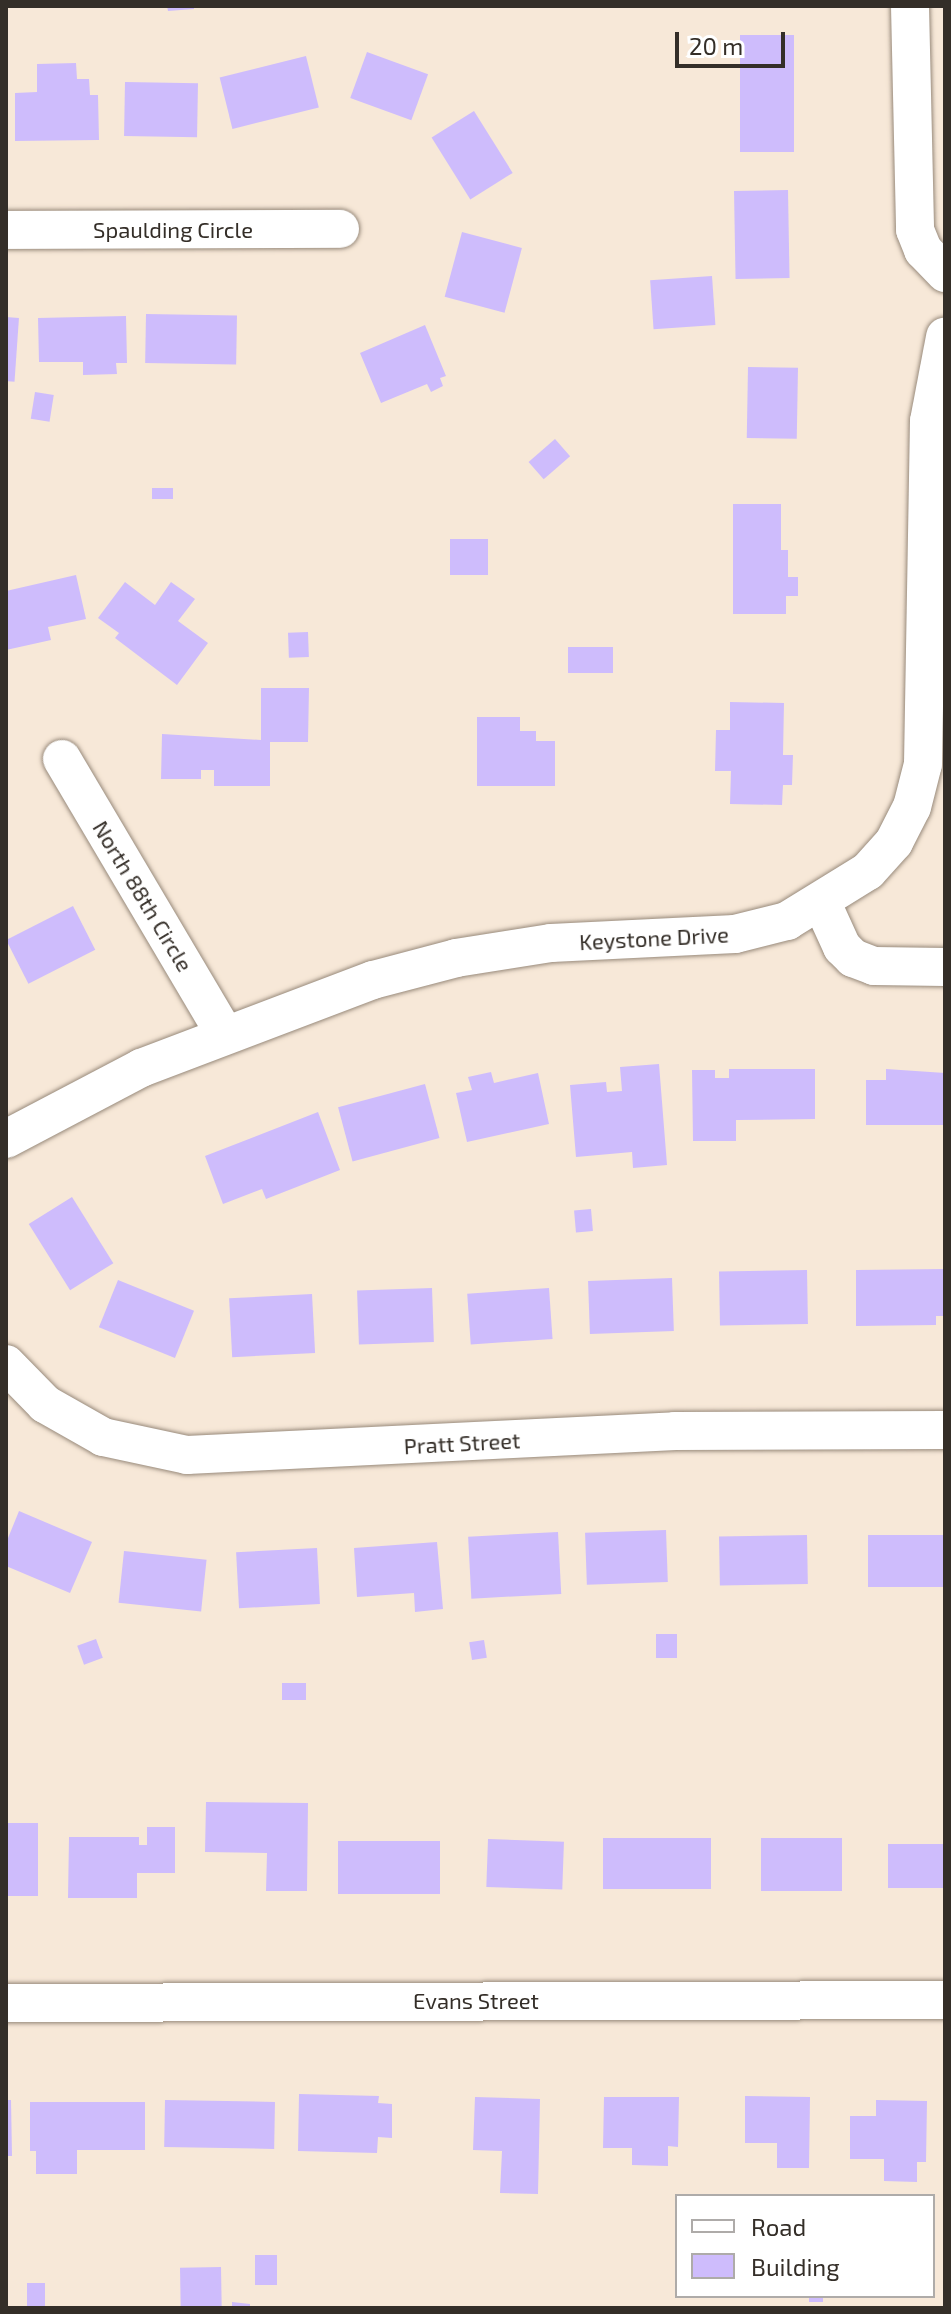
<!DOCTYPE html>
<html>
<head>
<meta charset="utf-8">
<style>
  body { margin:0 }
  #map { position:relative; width:951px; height:2314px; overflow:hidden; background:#f7e8d8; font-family:"Exo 2",sans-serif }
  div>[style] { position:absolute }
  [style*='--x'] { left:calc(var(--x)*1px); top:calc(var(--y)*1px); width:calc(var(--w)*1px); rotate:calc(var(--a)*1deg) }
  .building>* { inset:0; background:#cebcfc; transform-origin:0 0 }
  .roads { filter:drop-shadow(0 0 2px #988a7b) drop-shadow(0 0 2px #988a7b) }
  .minor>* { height:38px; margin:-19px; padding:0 19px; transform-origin:19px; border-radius:19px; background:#fff }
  span { translate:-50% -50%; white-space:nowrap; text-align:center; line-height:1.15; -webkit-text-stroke:8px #fff; paint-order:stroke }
  .street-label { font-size:22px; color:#342e28 }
  .frame { position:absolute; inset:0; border:8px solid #342e28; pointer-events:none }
  .legend { position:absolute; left:675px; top:2194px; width:260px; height:104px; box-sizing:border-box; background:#fff; border:2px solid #aeaba9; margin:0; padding:10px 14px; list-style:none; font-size:24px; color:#342e28 }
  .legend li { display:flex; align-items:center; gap:16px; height:40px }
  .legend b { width:40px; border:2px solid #aeaba9 }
  .scale { position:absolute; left:675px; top:32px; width:110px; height:36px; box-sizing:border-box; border:4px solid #342e28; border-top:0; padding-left:10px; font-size:24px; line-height:28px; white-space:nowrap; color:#342e28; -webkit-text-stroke:6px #fff; paint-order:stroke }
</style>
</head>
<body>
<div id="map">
  <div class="building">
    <div style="clip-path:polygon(167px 6px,194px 6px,194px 9px,168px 11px)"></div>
    <div style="left:740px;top:35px;width:54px;height:117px"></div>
    <div style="left:367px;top:52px;width:65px;height:49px;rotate:20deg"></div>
    <div style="left:306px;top:56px;width:53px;height:89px;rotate:76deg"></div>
    <div style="clip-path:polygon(76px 63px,77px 79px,89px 79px,90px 95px,98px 95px,99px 140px,15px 141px,15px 93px,37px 92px,37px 64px)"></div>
    <div style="left:125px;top:82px;width:73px;height:54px;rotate:1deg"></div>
    <div style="left:474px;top:111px;width:73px;height:50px;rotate:58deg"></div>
    <div style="left:788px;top:190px;width:88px;height:54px;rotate:89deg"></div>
    <div style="left:462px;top:232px;width:62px;height:67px;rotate:15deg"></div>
    <div style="left:712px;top:276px;width:49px;height:62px;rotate:86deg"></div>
    <div style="left:146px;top:314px;width:91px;height:49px;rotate:1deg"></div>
    <div style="clip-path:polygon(126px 316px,127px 363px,116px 363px,117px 374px,83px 375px,83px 362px,39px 362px,38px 318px)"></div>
    <div style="left:6px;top:317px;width:13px;height:64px;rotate:4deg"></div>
    <div style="clip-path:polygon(425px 325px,446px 376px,440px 378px,443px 386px,431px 392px,427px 384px,381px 403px,360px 353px)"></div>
    <div style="left:748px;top:367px;width:50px;height:71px;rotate:1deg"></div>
    <div style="left:35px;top:392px;width:19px;height:27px;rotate:9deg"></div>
    <div style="left:555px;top:439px;width:23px;height:35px;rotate:49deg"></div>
    <div style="left:152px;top:488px;width:21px;height:11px"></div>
    <div style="clip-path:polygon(733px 504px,781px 504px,781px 550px,788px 550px,788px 577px,798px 577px,798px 596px,786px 596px,786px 614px,733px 614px)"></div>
    <div style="left:450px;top:539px;width:38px;height:36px"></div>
    <div style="clip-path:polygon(76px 575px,86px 619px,48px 627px,51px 640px,6px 650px,6px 591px)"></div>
    <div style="clip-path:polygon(125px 582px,155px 605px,171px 582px,195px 599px,178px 621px,208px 643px,177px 685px,115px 638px,119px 633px,98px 618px)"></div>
    <div style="left:308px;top:632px;width:25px;height:20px;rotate:88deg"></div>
    <div style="left:613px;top:647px;width:26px;height:45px;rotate:90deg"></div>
    <div style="clip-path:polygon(261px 688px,309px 688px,308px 742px,270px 742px,270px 786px,214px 786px,214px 770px,201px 770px,201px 779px,161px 779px,162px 734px,261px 740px)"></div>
    <div style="clip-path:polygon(730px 702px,784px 703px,783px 755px,793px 755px,792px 785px,783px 785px,782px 805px,730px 804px,731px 771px,715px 771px,716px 730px,730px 730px)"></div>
    <div style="clip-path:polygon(477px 717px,520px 717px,520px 731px,536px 731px,536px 741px,555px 741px,555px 786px,477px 786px)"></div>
    <div style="left:73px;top:906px;width:49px;height:75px;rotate:63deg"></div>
    <div style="clip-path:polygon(659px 1064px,667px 1165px,633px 1168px,632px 1152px,576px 1157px,570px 1085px,606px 1082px,607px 1092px,622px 1091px,620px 1067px)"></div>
    <div style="clip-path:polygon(729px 1069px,815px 1069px,815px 1119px,736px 1120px,736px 1141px,693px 1141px,692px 1070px,715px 1070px,715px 1078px,729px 1078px)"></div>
    <div style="clip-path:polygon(886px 1069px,945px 1073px,945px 1125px,866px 1125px,866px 1080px,886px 1080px)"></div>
    <div style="clip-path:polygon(491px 1072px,494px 1083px,538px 1073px,549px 1124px,467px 1142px,456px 1093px,472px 1090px,468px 1077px)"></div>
    <div style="left:425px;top:1084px;width:56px;height:90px;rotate:75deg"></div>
    <div style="clip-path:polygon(318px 1112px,340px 1170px,266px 1199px,262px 1189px,223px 1204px,205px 1156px)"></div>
    <div style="left:72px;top:1197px;width:78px;height:51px;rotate:58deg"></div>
    <div style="left:591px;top:1209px;width:22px;height:17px;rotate:85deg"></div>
    <div style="clip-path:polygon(945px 1269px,945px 1316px,936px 1316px,936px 1325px,856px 1326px,856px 1270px)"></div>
    <div style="left:807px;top:1270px;width:54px;height:88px;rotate:89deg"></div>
    <div style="left:672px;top:1278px;width:53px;height:84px;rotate:88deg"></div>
    <div style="left:118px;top:1280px;width:82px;height:51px;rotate:22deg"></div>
    <div style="left:432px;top:1288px;width:54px;height:75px;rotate:88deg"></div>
    <div style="left:549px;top:1288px;width:51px;height:82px;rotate:86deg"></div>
    <div style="left:312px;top:1294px;width:59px;height:83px;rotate:87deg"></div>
    <div style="clip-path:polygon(19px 1511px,92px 1542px,70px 1593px,6px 1566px,6px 1543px)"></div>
    <div style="left:666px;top:1530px;width:52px;height:81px;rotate:88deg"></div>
    <div style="left:558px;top:1532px;width:62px;height:90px;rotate:87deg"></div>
    <div style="left:807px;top:1535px;width:49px;height:88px;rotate:89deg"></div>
    <div style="left:945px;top:1535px;width:52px;height:77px;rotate:90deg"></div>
    <div style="clip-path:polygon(437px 1542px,443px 1609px,415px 1612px,414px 1593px,357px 1597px,354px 1548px)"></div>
    <div style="left:317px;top:1548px;width:56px;height:81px;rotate:87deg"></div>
    <div style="left:124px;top:1551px;width:83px;height:52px;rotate:6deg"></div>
    <div style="left:656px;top:1634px;width:21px;height:24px"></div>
    <div style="left:96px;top:1639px;width:20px;height:20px;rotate:70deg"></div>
    <div style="left:484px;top:1640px;width:18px;height:15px;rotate:81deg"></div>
    <div style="left:306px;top:1683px;width:17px;height:24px;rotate:90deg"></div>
    <div style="clip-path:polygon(206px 1802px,308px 1803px,307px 1891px,266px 1891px,267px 1853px,205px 1852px)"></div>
    <div style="left:6px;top:1823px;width:32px;height:73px"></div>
    <div style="clip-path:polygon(147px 1827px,175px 1827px,175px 1873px,137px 1873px,137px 1898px,68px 1898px,69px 1837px,139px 1837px,139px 1845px,147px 1845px)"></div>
    <div style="left:603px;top:1838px;width:108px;height:51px"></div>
    <div style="left:761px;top:1838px;width:81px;height:53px"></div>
    <div style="left:488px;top:1839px;width:76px;height:48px;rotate:2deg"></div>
    <div style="left:338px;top:1841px;width:102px;height:53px"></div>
    <div style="left:888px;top:1844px;width:57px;height:44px"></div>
    <div style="clip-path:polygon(299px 2094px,379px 2096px,378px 2103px,392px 2104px,392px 2138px,378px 2137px,377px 2153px,298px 2151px)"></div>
    <div style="clip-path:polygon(745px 2096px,810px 2097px,809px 2168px,777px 2168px,777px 2143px,745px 2143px)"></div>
    <div style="clip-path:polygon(475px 2097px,540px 2099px,538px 2194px,500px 2193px,502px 2151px,473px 2150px)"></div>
    <div style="clip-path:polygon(604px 2097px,679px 2097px,678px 2147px,668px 2146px,668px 2166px,632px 2165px,632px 2148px,603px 2148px)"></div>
    <div style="clip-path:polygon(6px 2100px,11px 2100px,12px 2156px,6px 2156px)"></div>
    <div style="left:165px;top:2100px;width:110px;height:47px;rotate:1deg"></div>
    <div style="clip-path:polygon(876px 2100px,927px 2101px,926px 2162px,917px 2162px,917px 2182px,884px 2181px,884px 2159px,850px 2159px,850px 2116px,876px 2116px)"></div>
    <div style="clip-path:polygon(30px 2102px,145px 2102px,145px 2150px,77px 2150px,77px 2174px,36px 2174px,36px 2151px,30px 2151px)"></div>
    <div style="left:255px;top:2255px;width:22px;height:30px"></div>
    <div style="left:221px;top:2267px;width:41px;height:41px;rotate:89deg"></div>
    <div style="left:27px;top:2283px;width:18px;height:23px"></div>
    <div style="left:809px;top:2296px;width:14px;height:6px"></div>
    <div style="clip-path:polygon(232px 2302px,250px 2304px,250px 2308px,232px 2308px)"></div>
  </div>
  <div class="roads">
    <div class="minor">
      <div style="--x:910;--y:6;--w:224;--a:88.7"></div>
      <div style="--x:915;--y:230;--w:22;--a:68"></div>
      <div style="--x:923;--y:250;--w:32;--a:46"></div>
      <div style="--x:6;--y:230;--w:334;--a:-0.2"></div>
      <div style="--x:62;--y:759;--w:318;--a:59.4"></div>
      <div style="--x:821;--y:901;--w:51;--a:65.5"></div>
      <div style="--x:842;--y:947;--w:16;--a:45"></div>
      <div style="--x:853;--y:958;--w:22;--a:21"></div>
      <div style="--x:874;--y:966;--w:71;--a:0.8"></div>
      <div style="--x:6;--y:1139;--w:153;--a:-27.7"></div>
      <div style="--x:141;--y:1068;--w:248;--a:-20.8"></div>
      <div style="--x:373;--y:980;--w:86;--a:-14.8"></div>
      <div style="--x:456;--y:958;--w:96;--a:-9"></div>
      <div style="--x:551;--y:943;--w:184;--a:-2.8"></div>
      <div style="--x:735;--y:934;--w:54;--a:-14"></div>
      <div style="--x:787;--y:921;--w:95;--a:-31.7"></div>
      <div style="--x:868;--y:871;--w:39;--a:-48"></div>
      <div style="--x:894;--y:842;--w:39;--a:-63"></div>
      <div style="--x:912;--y:807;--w:44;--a:-75.7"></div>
      <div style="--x:923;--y:764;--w:343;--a:-89"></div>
      <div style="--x:929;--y:421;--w:86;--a:-79.2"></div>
      <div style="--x:6;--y:1364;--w:56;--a:45.7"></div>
      <div style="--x:45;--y:1404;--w:67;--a:29.6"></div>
      <div style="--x:103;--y:1437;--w:86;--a:12.1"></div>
      <div style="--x:187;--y:1455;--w:489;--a:-2.8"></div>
      <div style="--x:675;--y:1431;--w:270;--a:-0.2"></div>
      <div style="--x:6;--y:2003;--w:939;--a:-0.18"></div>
    </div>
  </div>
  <div class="street-label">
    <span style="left:173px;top:230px">Spaulding Circle</span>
    <span style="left:143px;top:896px;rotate:59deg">North 88th Circle</span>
    <span style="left:654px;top:938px;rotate:-3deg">Keystone Drive</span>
    <span style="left:462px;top:1443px;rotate:-3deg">Pratt Street</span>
    <span style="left:476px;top:2001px">Evans Street</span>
  </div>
  <div class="frame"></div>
  <ul class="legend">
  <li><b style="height:10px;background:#fff"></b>Road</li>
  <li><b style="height:22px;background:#cebcfc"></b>Building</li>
  </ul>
  <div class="scale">20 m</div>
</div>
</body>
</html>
